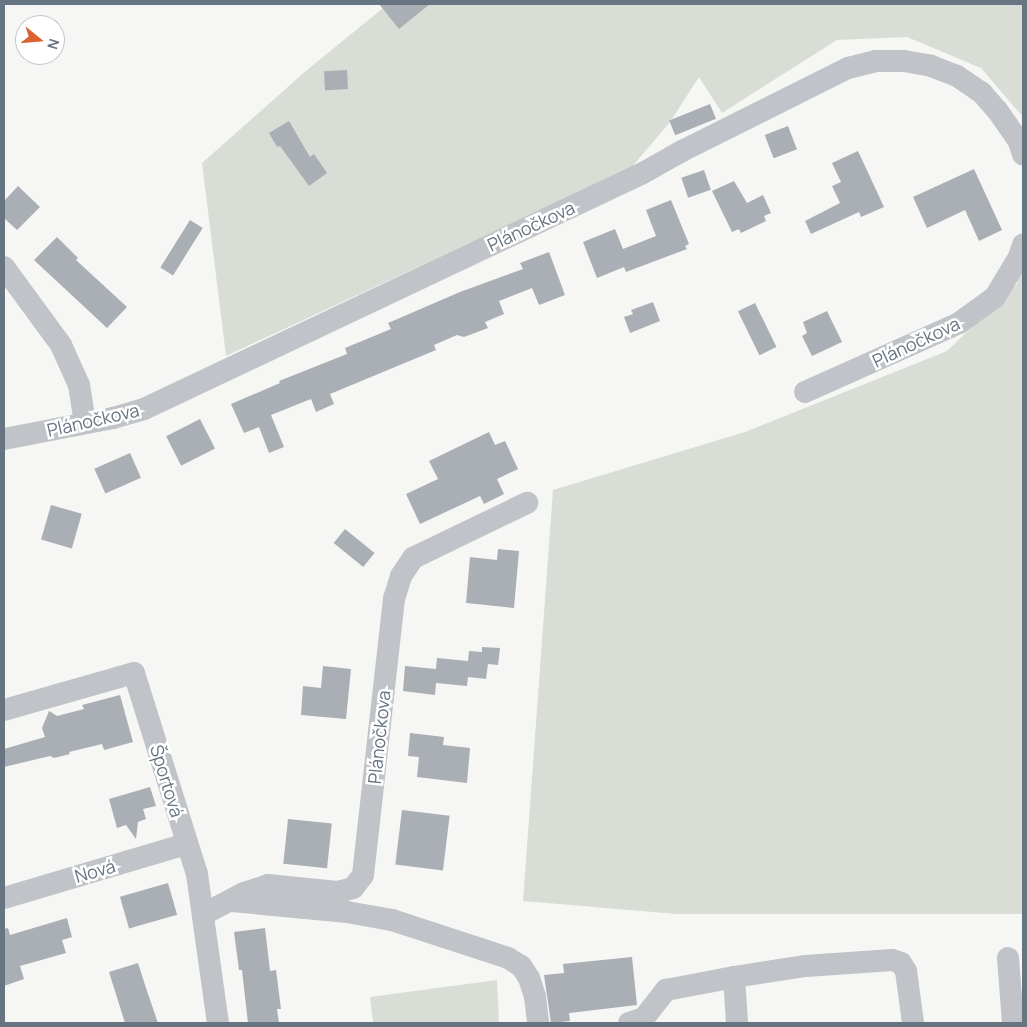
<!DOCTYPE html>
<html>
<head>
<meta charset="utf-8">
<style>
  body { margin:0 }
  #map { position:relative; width:1027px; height:1027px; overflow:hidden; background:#f6f7f4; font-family:Manrope,sans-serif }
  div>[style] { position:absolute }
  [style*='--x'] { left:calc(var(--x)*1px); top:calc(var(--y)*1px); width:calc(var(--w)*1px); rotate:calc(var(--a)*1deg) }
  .green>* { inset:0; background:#d8ddd5 }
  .building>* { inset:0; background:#a9afb5; transform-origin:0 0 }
  .minor>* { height:22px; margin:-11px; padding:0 11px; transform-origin:11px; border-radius:11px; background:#c0c3c7 }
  span { translate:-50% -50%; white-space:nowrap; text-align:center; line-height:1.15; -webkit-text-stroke:5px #fff; paint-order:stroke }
  .street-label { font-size:18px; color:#677583 }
  .frame { position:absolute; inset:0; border:5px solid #677583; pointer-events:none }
  .north { position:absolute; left:15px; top:15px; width:50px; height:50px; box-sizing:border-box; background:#fff; border:1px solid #c2c8cd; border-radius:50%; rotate:107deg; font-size:14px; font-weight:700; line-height:20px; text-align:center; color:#677583 }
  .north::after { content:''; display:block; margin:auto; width:18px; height:22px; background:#db6330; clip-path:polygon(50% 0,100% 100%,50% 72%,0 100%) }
</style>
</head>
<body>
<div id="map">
  <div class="green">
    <div style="clip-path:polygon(388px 4px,1023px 4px,1023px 117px,981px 68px,907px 37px,837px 40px,722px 113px,699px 77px,670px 122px,631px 168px,226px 356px,202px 163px,307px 70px)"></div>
    <div style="clip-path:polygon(1023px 263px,1022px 914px,677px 914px,523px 901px,553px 490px,745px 432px,947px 351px,1017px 284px)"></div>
    <div style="clip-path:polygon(497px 980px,499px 1023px,373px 1023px,370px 997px)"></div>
  </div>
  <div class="building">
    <div style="clip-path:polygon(379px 4px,430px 4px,399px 29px)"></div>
    <div style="left:347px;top:70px;width:19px;height:23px;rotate:87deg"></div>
    <div style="left:710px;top:104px;width:16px;height:44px;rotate:68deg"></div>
    <div style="clip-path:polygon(289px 121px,310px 157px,314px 154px,327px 173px,309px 186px,280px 146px,277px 147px,269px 133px)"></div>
    <div style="left:788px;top:126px;width:25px;height:25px;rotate:69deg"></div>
    <div style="clip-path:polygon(858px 151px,884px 207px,861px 217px,859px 212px,811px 234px,805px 221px,840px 203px,832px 186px,841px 182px,832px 163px)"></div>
    <div style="clip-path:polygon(974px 169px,1002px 230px,979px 241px,965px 210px,927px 228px,913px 197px)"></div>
    <div style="left:704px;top:170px;width:21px;height:24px;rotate:71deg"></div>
    <div style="clip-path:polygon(734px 181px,747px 203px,763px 195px,771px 213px,764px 216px,766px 221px,741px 233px,739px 229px,732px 232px,712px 191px)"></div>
    <div style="clip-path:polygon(18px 186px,40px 207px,17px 230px,4px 218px,4px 201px)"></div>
    <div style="clip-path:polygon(671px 200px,689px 244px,685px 246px,687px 249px,626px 272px,624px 267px,597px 278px,583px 242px,615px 229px,623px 249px,656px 236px,646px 210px)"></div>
    <div style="left:190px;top:220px;width:15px;height:56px;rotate:32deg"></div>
    <div style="clip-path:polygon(57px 237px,78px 258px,76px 260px,127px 307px,107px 328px,34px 260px)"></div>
    <div style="clip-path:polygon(549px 252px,565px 295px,539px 305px,532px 288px,499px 301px,504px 314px,485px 322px,488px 328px,464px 337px,457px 335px,434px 345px,436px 350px,330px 394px,334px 404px,316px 412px,311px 399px,271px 415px,284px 447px,269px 453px,259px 427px,244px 433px,231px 404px,280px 383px,279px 381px,347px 354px,345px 348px,391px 329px,388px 323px,460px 292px,523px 269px,520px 263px)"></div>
    <div style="clip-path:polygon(653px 302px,660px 321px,630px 333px,624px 317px,633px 314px,631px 310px)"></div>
    <div style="left:755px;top:303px;width:49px;height:19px;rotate:64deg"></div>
    <div style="clip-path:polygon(827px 311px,842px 342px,812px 356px,802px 336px,807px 333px,803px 322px)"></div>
    <div style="left:200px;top:419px;width:33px;height:38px;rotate:63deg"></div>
    <div style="clip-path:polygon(489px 432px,495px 445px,505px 441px,518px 469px,497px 479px,504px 494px,484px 504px,480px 496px,420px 524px,406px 494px,438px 479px,429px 461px)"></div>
    <div style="left:130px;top:453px;width:27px;height:39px;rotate:66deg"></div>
    <div style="left:51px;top:505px;width:32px;height:36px;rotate:16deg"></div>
    <div style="left:345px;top:529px;width:38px;height:18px;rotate:39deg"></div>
    <div style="clip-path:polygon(498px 549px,519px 551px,514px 608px,466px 603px,470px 557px,497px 560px)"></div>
    <div style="clip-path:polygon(482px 647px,500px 648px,498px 665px,488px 664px,486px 679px,468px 677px,467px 686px,436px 683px,435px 695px,403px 691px,405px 666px,436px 669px,437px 658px,468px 661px,469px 651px,482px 652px)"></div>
    <div style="clip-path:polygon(323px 666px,351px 669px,346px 719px,301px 715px,303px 686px,321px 688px)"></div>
    <div style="clip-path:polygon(120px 695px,133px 742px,104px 750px,102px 744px,69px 752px,70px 754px,54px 758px,50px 756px,4px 767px,4px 749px,45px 737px,42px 728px,49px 711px,57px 716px,84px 709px,82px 705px)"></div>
    <div style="clip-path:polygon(410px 733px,444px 737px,443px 745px,470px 748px,467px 783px,417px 777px,419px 757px,408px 756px)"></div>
    <div style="clip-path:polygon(150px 787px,156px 806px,143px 809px,146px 819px,138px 822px,136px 839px,126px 825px,117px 828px,109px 799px)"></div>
    <div style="left:402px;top:810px;width:48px;height:55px;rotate:7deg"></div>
    <div style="left:288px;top:819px;width:44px;height:45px;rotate:6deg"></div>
    <div style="left:168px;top:883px;width:33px;height:50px;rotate:74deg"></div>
    <div style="clip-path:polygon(67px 918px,72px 937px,62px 940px,66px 953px,20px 966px,24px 979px,4px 986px,4px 929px,8px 928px,10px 935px)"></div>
    <div style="clip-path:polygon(265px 928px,270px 971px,276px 970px,281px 1009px,277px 1009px,279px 1023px,248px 1023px,242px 970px,239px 970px,234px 932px)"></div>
    <div style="clip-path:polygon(632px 957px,637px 1005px,569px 1013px,570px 1021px,551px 1023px,544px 975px,564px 973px,563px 964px)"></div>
    <div style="clip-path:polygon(138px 963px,145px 985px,158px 1023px,125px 1023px,109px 972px)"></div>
  </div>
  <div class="minor">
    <div style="--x:4;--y:267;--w:97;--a:53.8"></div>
    <div style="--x:61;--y:345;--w:44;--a:65.8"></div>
    <div style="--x:79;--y:385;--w:37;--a:81"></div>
    <div style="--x:805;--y:392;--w:169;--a:-24.1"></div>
    <div style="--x:959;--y:323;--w:44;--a:-35.8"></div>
    <div style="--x:995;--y:297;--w:47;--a:-59"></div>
    <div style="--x:1019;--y:257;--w:13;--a:-72"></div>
    <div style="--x:4;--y:439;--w:111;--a:-10.9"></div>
    <div style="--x:113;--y:418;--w:32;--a:-16"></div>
    <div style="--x:144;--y:409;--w:552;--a:-25.31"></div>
    <div style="--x:643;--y:173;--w:45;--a:-29.4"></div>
    <div style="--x:682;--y:151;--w:186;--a:-26.6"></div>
    <div style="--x:848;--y:68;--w:29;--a:-14"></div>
    <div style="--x:876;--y:61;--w:28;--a:0"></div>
    <div style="--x:904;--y:61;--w:27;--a:10"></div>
    <div style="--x:931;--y:66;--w:28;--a:21"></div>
    <div style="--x:957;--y:76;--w:30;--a:34"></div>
    <div style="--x:982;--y:93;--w:23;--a:49"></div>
    <div style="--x:997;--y:110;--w:39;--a:55"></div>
    <div style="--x:1019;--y:142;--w:13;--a:72"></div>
    <div style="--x:4;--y:710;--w:135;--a:-15.9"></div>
    <div style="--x:134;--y:673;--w:211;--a:72.6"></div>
    <div style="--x:197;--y:874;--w:150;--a:82"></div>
    <div style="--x:4;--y:898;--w:190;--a:-16.5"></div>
    <div style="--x:232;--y:901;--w:116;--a:5.5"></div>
    <div style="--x:347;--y:912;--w:46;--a:10.1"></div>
    <div style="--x:392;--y:920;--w:122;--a:18.1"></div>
    <div style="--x:508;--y:958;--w:15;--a:32"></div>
    <div style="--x:521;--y:966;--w:14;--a:56"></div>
    <div style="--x:529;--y:978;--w:20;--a:72"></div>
    <div style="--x:535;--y:997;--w:26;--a:83"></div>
    <div style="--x:204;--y:914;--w:45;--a:-27.7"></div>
    <div style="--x:244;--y:893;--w:25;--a:-18"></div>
    <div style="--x:268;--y:885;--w:70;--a:5.7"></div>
    <div style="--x:338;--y:892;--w:16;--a:-15"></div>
    <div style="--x:353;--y:888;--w:16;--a:-52"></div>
    <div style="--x:363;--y:875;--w:278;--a:-83.6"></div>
    <div style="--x:394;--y:599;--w:24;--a:-73"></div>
    <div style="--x:401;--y:576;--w:22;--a:-56"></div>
    <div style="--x:413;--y:558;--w:127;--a:-25.8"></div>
    <div style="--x:1008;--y:958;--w:65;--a:85.6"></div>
    <div style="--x:629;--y:1023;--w:16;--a:-18"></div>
    <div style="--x:644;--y:1018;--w:36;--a:-52"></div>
    <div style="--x:666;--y:990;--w:69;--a:-10.8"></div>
    <div style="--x:737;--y:1023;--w:46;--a:-93.7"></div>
    <div style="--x:734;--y:977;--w:73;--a:-8.7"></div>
    <div style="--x:806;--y:966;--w:86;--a:-4"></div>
    <div style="--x:892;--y:960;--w:9;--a:18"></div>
    <div style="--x:901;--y:963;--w:9;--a:58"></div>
    <div style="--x:906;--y:971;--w:52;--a:82.3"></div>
  </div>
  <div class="street-label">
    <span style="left:531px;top:226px;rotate:-25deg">Plánočkova</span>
    <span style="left:916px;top:342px;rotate:-25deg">Plánočkova</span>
    <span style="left:93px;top:420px;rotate:-13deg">Plánočkova</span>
    <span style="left:379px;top:737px;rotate:-84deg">Plánočkova</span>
    <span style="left:167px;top:781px;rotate:73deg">Športová</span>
    <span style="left:95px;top:871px;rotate:-16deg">Nová</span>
  </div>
  <div class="frame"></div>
  <div class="north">N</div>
</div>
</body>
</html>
